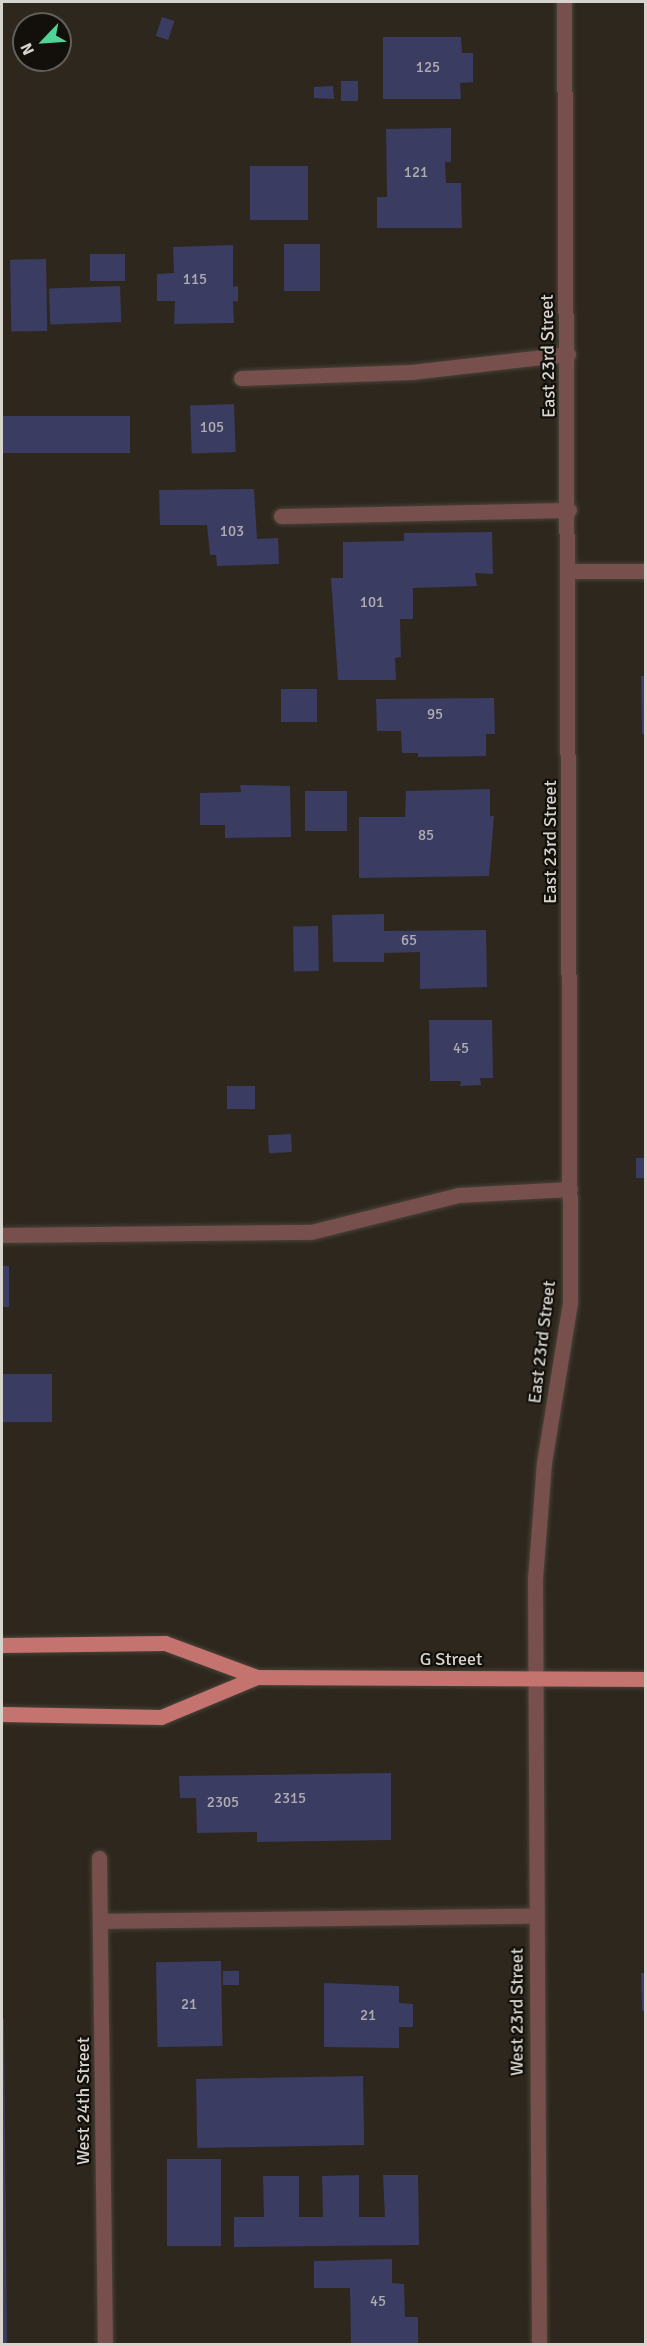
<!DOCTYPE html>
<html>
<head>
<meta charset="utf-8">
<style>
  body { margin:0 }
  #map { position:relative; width:647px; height:2346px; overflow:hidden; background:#2e271d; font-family:Signika,sans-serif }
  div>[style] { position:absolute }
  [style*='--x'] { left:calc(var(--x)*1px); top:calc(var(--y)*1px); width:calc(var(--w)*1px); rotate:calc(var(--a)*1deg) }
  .building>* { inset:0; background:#3a3c61; transform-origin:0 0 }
  .roads { filter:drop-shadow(0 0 2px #494339) drop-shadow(0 0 2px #494339) }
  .minor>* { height:15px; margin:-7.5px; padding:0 7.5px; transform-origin:7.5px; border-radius:7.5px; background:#774f4c }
  .major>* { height:15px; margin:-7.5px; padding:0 7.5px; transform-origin:7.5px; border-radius:7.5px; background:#c5736f }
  span { translate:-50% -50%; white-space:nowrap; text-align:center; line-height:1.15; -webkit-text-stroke:4.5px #13100c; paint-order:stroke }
  .number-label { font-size:15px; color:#b0adb2 }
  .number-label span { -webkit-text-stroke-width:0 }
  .street-label { font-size:18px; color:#d7d3cd }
  .frame { position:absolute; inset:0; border:3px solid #d7d3cd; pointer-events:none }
  .north { position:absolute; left:12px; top:12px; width:60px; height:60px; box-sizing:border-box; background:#13100c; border:2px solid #615e59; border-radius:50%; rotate:245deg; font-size:16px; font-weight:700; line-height:24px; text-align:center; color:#d7d3cd }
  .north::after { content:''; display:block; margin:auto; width:21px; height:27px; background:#50d398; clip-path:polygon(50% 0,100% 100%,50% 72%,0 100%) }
</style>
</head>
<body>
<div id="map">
  <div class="building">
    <div style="left:162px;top:17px;width:13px;height:20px;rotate:18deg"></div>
    <div style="clip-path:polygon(383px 37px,461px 37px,462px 53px,473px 53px,473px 82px,460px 83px,461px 99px,383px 99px)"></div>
    <div style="left:341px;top:81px;width:17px;height:20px"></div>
    <div style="clip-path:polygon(333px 86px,334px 99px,314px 98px,314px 87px)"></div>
    <div style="clip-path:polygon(451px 128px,451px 162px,445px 162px,446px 183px,461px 183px,462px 228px,377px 228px,377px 197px,387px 197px,386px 129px)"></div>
    <div style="left:308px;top:166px;width:54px;height:58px;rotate:90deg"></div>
    <div style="left:320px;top:244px;width:47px;height:36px;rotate:90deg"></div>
    <div style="clip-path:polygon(233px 245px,233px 287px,238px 286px,238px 302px,233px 301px,234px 323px,174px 324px,175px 301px,157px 301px,157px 274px,174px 273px,173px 247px)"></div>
    <div style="left:125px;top:254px;width:27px;height:35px;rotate:90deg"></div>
    <div style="left:46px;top:259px;width:72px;height:36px;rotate:89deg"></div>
    <div style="left:120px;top:286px;width:36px;height:71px;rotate:88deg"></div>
    <div style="left:234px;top:404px;width:48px;height:44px;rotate:88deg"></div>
    <div style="left:2px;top:416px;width:128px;height:37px"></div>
    <div style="clip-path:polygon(254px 489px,257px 539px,278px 538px,279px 564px,217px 566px,216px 555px,210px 555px,207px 525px,160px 525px,159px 490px)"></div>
    <div style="clip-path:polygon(492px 532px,493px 574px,475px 573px,477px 586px,413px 588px,413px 619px,400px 619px,401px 657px,395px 658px,396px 680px,338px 680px,331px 578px,343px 578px,343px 542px,404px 541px,404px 533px)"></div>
    <div style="clip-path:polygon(641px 676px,646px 676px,646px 734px,642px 734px)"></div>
    <div style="left:317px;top:689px;width:33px;height:36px;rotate:90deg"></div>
    <div style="clip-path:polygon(494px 698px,495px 734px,486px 734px,486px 756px,418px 757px,418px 753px,402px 753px,401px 731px,377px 731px,376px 699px)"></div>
    <div style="clip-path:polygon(240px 785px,290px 786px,291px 837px,225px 838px,225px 825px,200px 825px,200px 793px,241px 792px)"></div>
    <div style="clip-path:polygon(490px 789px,490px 816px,494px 816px,489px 876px,359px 878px,359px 817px,405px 817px,406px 791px)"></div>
    <div style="left:305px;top:791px;width:42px;height:40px"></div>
    <div style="clip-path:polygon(384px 914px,384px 931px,486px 930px,487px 987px,420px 989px,420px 952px,384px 953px,384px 962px,333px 962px,332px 915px)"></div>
    <div style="left:318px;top:926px;width:45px;height:25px;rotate:89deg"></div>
    <div style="clip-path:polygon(429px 1020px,492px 1020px,493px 1078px,480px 1078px,481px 1085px,460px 1086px,461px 1081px,430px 1081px)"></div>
    <div style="left:227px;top:1086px;width:28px;height:23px"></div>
    <div style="left:291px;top:1134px;width:18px;height:23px;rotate:87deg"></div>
    <div style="left:636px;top:1158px;width:10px;height:20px"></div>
    <div style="left:2px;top:1266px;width:7px;height:41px"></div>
    <div style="left:2px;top:1374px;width:50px;height:48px"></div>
    <div style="clip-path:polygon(391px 1773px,391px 1840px,257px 1842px,257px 1832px,197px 1833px,196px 1798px,180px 1798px,179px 1776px)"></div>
    <div style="left:221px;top:1961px;width:85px;height:65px;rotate:89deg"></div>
    <div style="left:223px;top:1971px;width:16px;height:14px"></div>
    <div style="clip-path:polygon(641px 1973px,646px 1973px,646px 2011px,642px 2011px)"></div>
    <div style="clip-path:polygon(324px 1983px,399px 1986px,399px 2003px,413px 2004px,413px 2027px,399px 2027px,399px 2048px,324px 2047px)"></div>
    <div style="clip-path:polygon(2px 2019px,4px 2019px,7px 2344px,2px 2344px)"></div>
    <div style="left:363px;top:2076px;width:69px;height:167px;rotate:89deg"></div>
    <div style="left:167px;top:2159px;width:54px;height:87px"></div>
    <div style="clip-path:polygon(359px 2175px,359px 2217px,385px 2217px,383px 2175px,418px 2175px,419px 2245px,234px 2247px,234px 2217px,264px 2217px,263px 2176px,299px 2176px,299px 2217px,323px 2217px,322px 2176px)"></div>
    <div style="clip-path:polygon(392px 2259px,392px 2283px,404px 2284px,405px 2317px,418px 2317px,418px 2344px,351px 2344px,350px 2288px,314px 2288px,314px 2261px)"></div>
  </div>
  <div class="roads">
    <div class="minor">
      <div style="--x:241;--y:378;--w:170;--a:-2"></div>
      <div style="--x:411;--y:372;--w:158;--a:-6.5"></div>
      <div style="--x:281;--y:516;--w:288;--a:-1.2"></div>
      <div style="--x:569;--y:571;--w:77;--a:0"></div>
      <div style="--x:2;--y:1235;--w:309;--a:-0.6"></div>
      <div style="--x:311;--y:1232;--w:152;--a:-14.1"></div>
      <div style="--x:458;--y:1195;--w:112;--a:-3.1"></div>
      <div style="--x:99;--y:1858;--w:486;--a:89.3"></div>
      <div style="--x:101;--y:1921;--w:435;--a:-0.7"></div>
      <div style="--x:539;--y:2344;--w:765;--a:-90.3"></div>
      <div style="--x:535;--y:1579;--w:116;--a:-85.6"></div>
      <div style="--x:544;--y:1463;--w:163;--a:-80.8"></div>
      <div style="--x:570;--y:1302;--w:1300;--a:-90.26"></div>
    </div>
    <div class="major">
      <div style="--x:2;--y:1645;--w:163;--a:-0.7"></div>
      <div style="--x:165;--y:1643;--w:98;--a:20.3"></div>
      <div style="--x:257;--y:1677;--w:389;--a:0.3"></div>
      <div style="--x:2;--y:1714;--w:159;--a:1.1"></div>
      <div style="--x:161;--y:1717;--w:104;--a:-22.6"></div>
    </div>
  </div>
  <div class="number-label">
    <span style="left:428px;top:68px">125</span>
    <span style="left:416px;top:173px">121</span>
    <span style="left:195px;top:280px">115</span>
    <span style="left:212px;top:428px">105</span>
    <span style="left:232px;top:532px">103</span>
    <span style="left:372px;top:603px">101</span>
    <span style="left:435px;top:715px">95</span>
    <span style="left:426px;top:836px">85</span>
    <span style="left:409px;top:941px">65</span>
    <span style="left:461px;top:1049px">45</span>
    <span style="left:290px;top:1799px">2315</span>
    <span style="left:223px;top:1803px">2305</span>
    <span style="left:189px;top:2005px">21</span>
    <span style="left:368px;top:2016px">21</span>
    <span style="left:378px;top:2302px">45</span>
  </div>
  <div class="street-label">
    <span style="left:548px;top:356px;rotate:-91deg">East 23rd Street</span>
    <span style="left:550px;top:842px;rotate:-90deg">East 23rd Street</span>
    <span style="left:542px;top:1342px;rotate:-83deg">East 23rd Street</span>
    <span style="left:451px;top:1659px">G Street</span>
    <span style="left:517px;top:2012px;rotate:-90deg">West 23rd Street</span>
    <span style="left:83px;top:2101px;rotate:-90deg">West 24th Street</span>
  </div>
  <div class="frame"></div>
  <div class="north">N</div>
</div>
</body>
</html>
